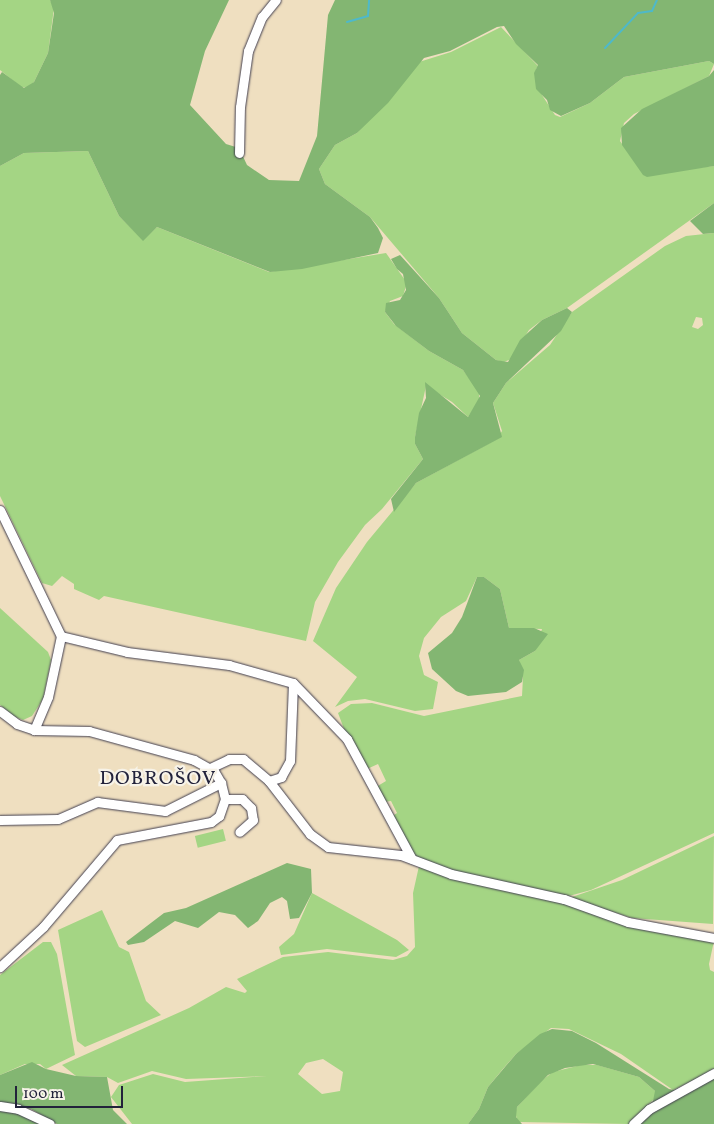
<!DOCTYPE html>
<html>
<head>
<meta charset="utf-8">
<style>
  body { margin:0 }
  #map { position:relative; width:714px; height:1124px; overflow:hidden; background:#efdfc0; font-family:Vollkorn,serif }
  div>[style] { position:absolute }
  [style*='--x'] { left:calc(var(--x)*1px); top:calc(var(--y)*1px); width:calc(var(--w)*1px); rotate:calc(var(--a)*1deg) }
  .green>* { inset:0; background:#a4d584; transform-origin:0 0 }
  .forest>* { inset:0; background:#83b672 }
  .stream>* { height:2px; margin:-1px; padding:0 1px; transform-origin:1px; border-radius:1px; background:#4eb9ca }
  .roads { filter:drop-shadow(0 0 1px #413e4f) drop-shadow(0 0 1px #413e4f) }
  .minor>* { height:9px; margin:-4.5px; padding:0 4.5px; transform-origin:4.5px; border-radius:4.5px; background:#fff }
  span { translate:-50% -50%; white-space:nowrap; text-align:center; line-height:1.15; -webkit-text-stroke:4.5px #f7f3e8; paint-order:stroke }
  .quarter-label { font-size:20px; color:#22223b; letter-spacing:1px }
  .scale { position:absolute; left:15px; top:1086px; width:108px; height:22px; box-sizing:border-box; border:2px solid #22223b; border-top:0; padding-left:6px; font-size:15px; line-height:18px; white-space:nowrap; color:#22223b; -webkit-text-stroke:4px #f7f3e8; paint-order:stroke }
</style>
</head>
<body>
<div id="map">
  <div class="green">
    <div style="clip-path:polygon(0 0,50px 0,54px 8px,48px 53px,34px 82px,27px 88px,21px 87px,0 70px)"></div>
    <div style="clip-path:polygon(501px 27px,538px 66px,536px 69px,542px 95px,555px 115px,560px 117px,590px 103px,624px 77px,709px 61px,714px 64px,709px 76px,634px 114px,624px 123px,620px 141px,634px 161px,677px 170px,714px 166px,714px 203px,567px 308px,542px 320px,529px 330px,511px 359px,504px 362px,496px 360px,462px 333px,439px 298px,370px 217px,325px 184px,319px 169px,335px 145px,357px 133px,419px 62px,451px 52px)"></div>
    <div style="clip-path:polygon(88px 151px,119px 216px,143px 240px,157px 227px,269px 272px,386px 253px,407px 283px,403px 296px,390px 301px,385px 312px,394px 324px,429px 351px,463px 370px,479px 392px,479px 401px,468px 417px,452px 402px,426px 386px,415px 437px,415px 444px,423px 459px,382px 509px,365px 525px,338px 562px,315px 602px,306px 641px,104px 596px,99px 600px,74px 589px,74px 584px,62px 576px,52px 586px,42px 583px,0 496px,0 166px,24px 153px)"></div>
    <div style="clip-path:polygon(evenodd,714px 233px,714px 833px,591px 890px,569px 896px,451px 871px,412px 855px,391px 817px,397px 813px,391px 801px,383px 802px,376px 787px,386px 781px,378px 764px,367px 769px,346px 734px,338px 713px,351px 704px,372px 703px,424px 716px,522px 696px,523px 677px,519px 660px,535px 651px,542px 629px,509px 628px,500px 589px,484px 577px,477px 577px,466px 601px,441px 617px,424px 638px,419px 656px,424px 675px,438px 682px,433px 709px,415px 711px,365px 699px,348px 701px,335px 707px,357px 677px,313px 641px,336px 588px,367px 542px,416px 483px,497px 439px,502px 431px,493px 403px,506px 383px,550px 345px,572px 312px,665px 246px,686px 236px,714px 233px,696px 317px,702px 318px,703px 325px,698px 329px,692px 327px,696px 317px)"></div>
    <div style="clip-path:polygon(0 608px,48px 652px,51px 660px,43px 699px,32px 716px,23px 720px,13px 716px,0 705px)"></div>
    <div style="left:223px;top:829px;width:12px;height:29px;rotate:76deg"></div>
    <div style="clip-path:polygon(714px 836px,713px 924px,632px 918px,569px 898px,622px 880px)"></div>
    <div style="clip-path:polygon(evenodd,419px 866px,544px 897px,648px 931px,714px 941px,709px 964px,710px 970px,714px 972px,714px 1071px,673px 1090px,621px 1054px,569px 1029px,551px 1028px,516px 1054px,502px 1070px,488px 1087px,479px 1109px,468px 1124px,132px 1124px,111px 1097px,119px 1085px,153px 1074px,185px 1082px,267px 1076px,186px 1079px,152px 1071px,118px 1083px,107px 1077px,76px 1076px,62px 1065px,189px 1008px,226px 987px,245px 993px,247px 991px,237px 979px,283px 957px,328px 952px,393px 960px,407px 956px,415px 947px,413px 893px,419px 866px,323px 1059px,343px 1072px,340px 1091px,322px 1094px,298px 1074px,306px 1063px,323px 1059px)"></div>
    <div style="clip-path:polygon(312px 893px,397px 940px,409px 950px,396px 957px,327px 949px,281px 955px,279px 947px,294px 934px)"></div>
    <div style="clip-path:polygon(102px 910px,119px 947px,129px 952px,146px 1001px,161px 1015px,85px 1047px,77px 1041px,58px 930px)"></div>
    <div style="clip-path:polygon(43px 942px,51px 942px,57px 954px,75px 1055px,46px 1069px,40px 1064px,25px 1064px,0 1075px,0 975px)"></div>
    <div style="clip-path:polygon(581px 1065px,597px 1065px,639px 1077px,655px 1091px,656px 1097px,629px 1124px,518px 1122px,515px 1113px,517px 1107px,541px 1081px,553px 1072px)"></div>
  </div>
  <div class="forest">
    <div style="clip-path:polygon(50px 0,229px 0,205px 51px,190px 105px,226px 144px,239px 148px,247px 165px,269px 180px,299px 181px,317px 136px,328px 15px,335px 0,714px 0,714px 64px,709px 61px,624px 77px,590px 103px,561px 116px,550px 110px,547px 100px,536px 89px,534px 73px,538px 65px,516px 44px,504px 26px,497px 27px,450px 51px,424px 58px,388px 103px,357px 133px,335px 145px,319px 169px,325px 184px,370px 217px,378px 228px,383px 238px,378px 253px,302px 269px,270px 272px,157px 227px,143px 241px,119px 216px,88px 151px,24px 153px,0 166px,0 75px,2px 72px,24px 88px,34px 82px,48px 53px,54px 13px)"></div>
    <div style="clip-path:polygon(714px 70px,714px 166px,647px 177px,643px 175px,622px 145px,621px 128px,642px 109px,709px 76px)"></div>
    <div style="clip-path:polygon(714px 203px,714px 233px,703px 234px,690px 221px)"></div>
    <div style="clip-path:polygon(400px 255px,439px 298px,462px 333px,496px 360px,508px 362px,520px 340px,542px 320px,567px 308px,572px 312px,561px 331px,506px 383px,493px 403px,502px 437px,416px 483px,394px 512px,391px 499px,423px 459px,415px 444px,415px 437px,419px 413px,426px 398px,425px 382px,468px 417px,480px 396px,463px 370px,429px 351px,396px 326px,385px 312px,386px 303px,400px 300px,406px 290px,403px 274px,397px 269px,391px 259px)"></div>
    <div style="clip-path:polygon(477px 577px,484px 577px,500px 589px,509px 628px,534px 628px,548px 634px,535px 651px,519px 660px,524px 670px,522px 682px,506px 692px,468px 696px,456px 691px,432px 669px,428px 653px,452px 633px,462px 617px)"></div>
    <div style="clip-path:polygon(287px 863px,311px 869px,312px 893px,299px 918px,290px 919px,287px 901px,282px 897px,270px 903px,258px 921px,248px 928px,235px 915px,219px 912px,198px 928px,175px 921px,144px 942px,128px 945px,126px 942px,164px 913px,186px 908px)"></div>
    <div style="clip-path:polygon(552px 1029px,572px 1031px,596px 1043px,669px 1089px,674px 1090px,714px 1072px,714px 1124px,629px 1124px,653px 1101px,655px 1091px,639px 1077px,593px 1064px,565px 1068px,548px 1075px,517px 1107px,516px 1117px,522px 1124px,468px 1124px,479px 1109px,488px 1087px,516px 1054px,540px 1034px)"></div>
    <div style="clip-path:polygon(32px 1062px,46px 1069px,76px 1076px,107px 1077px,113px 1110px,127px 1124px,57px 1124px,31px 1109px,0 1102px,0 1075px)"></div>
    <div style="clip-path:polygon(0 1110px,17px 1113px,42px 1124px,0 1124px)"></div>
  </div>
  <div class="stream">
    <div style="--x:347;--y:22;--w:22;--a:-16"></div>
    <div style="--x:368;--y:16;--w:16;--a:-86"></div>
    <div style="--x:605;--y:48;--w:48;--a:-46.7"></div>
    <div style="--x:638;--y:13;--w:14;--a:-8"></div>
    <div style="--x:652;--y:11;--w:12;--a:-66"></div>
  </div>
  <div class="roads">
    <div class="minor">
      <div style="--x:239;--y:153;--w:46;--a:-88.8"></div>
      <div style="--x:240;--y:107;--w:57;--a:-81.9"></div>
      <div style="--x:248;--y:51;--w:37;--a:-68"></div>
      <div style="--x:262;--y:17;--w:22;--a:-51"></div>
      <div style="--x:0;--y:510;--w:140;--a:64.2"></div>
      <div style="--x:61;--y:636;--w:62;--a:102"></div>
      <div style="--x:48;--y:697;--w:36;--a:113"></div>
      <div style="--x:61;--y:636;--w:68;--a:13.6"></div>
      <div style="--x:127;--y:652;--w:103;--a:7.3"></div>
      <div style="--x:229;--y:665;--w:66;--a:15.7"></div>
      <div style="--x:293;--y:683;--w:78;--a:46"></div>
      <div style="--x:347;--y:739;--w:136;--a:61.6"></div>
      <div style="--x:0;--y:711;--w:21;--a:37"></div>
      <div style="--x:17;--y:724;--w:18;--a:19"></div>
      <div style="--x:34;--y:730;--w:55;--a:1"></div>
      <div style="--x:89;--y:731;--w:109;--a:15.4"></div>
      <div style="--x:194;--y:760;--w:23;--a:29"></div>
      <div style="--x:214;--y:771;--w:14;--a:60"></div>
      <div style="--x:221;--y:783;--w:16;--a:76"></div>
      <div style="--x:225;--y:799;--w:18;--a:109"></div>
      <div style="--x:219;--y:816;--w:10;--a:143"></div>
      <div style="--x:211;--y:822;--w:96;--a:169.2"></div>
      <div style="--x:117;--y:840;--w:114;--a:130.4"></div>
      <div style="--x:43;--y:927;--w:59;--a:137.1"></div>
      <div style="--x:210;--y:768;--w:21;--a:-25"></div>
      <div style="--x:229;--y:759;--w:14;--a:0"></div>
      <div style="--x:243;--y:759;--w:34;--a:40"></div>
      <div style="--x:269;--y:781;--w:67;--a:52.3"></div>
      <div style="--x:310;--y:834;--w:22;--a:36"></div>
      <div style="--x:328;--y:847;--w:73;--a:6.3"></div>
      <div style="--x:401;--y:855;--w:53;--a:20.8"></div>
      <div style="--x:451;--y:874;--w:116;--a:12.5"></div>
      <div style="--x:564;--y:899;--w:68;--a:19.8"></div>
      <div style="--x:628;--y:922;--w:87;--a:10.5"></div>
      <div style="--x:269;--y:781;--w:13;--a:-18"></div>
      <div style="--x:281;--y:777;--w:18;--a:-61"></div>
      <div style="--x:290;--y:761;--w:78;--a:-87.8"></div>
      <div style="--x:225;--y:799;--w:17;--a:0"></div>
      <div style="--x:242;--y:799;--w:13;--a:45"></div>
      <div style="--x:251;--y:808;--w:12;--a:81"></div>
      <div style="--x:253;--y:820;--w:18;--a:139"></div>
      <div style="--x:0;--y:820;--w:58;--a:-1"></div>
      <div style="--x:58;--y:819;--w:43;--a:-23.6"></div>
      <div style="--x:97;--y:802;--w:69;--a:7.5"></div>
      <div style="--x:165;--y:811;--w:63;--a:-26.6"></div>
      <div style="--x:0;--y:1106;--w:18;--a:9"></div>
      <div style="--x:18;--y:1109;--w:35;--a:25"></div>
      <div style="--x:633;--y:1124;--w:22;--a:-43"></div>
      <div style="--x:649;--y:1109;--w:74;--a:-29"></div>
    </div>
  </div>
  <div class="quarter-label">
    <span style="left:158px;top:779px">DOBROŠOV</span>
  </div>
  <div class="scale">100 m</div>
</div>
</body>
</html>
